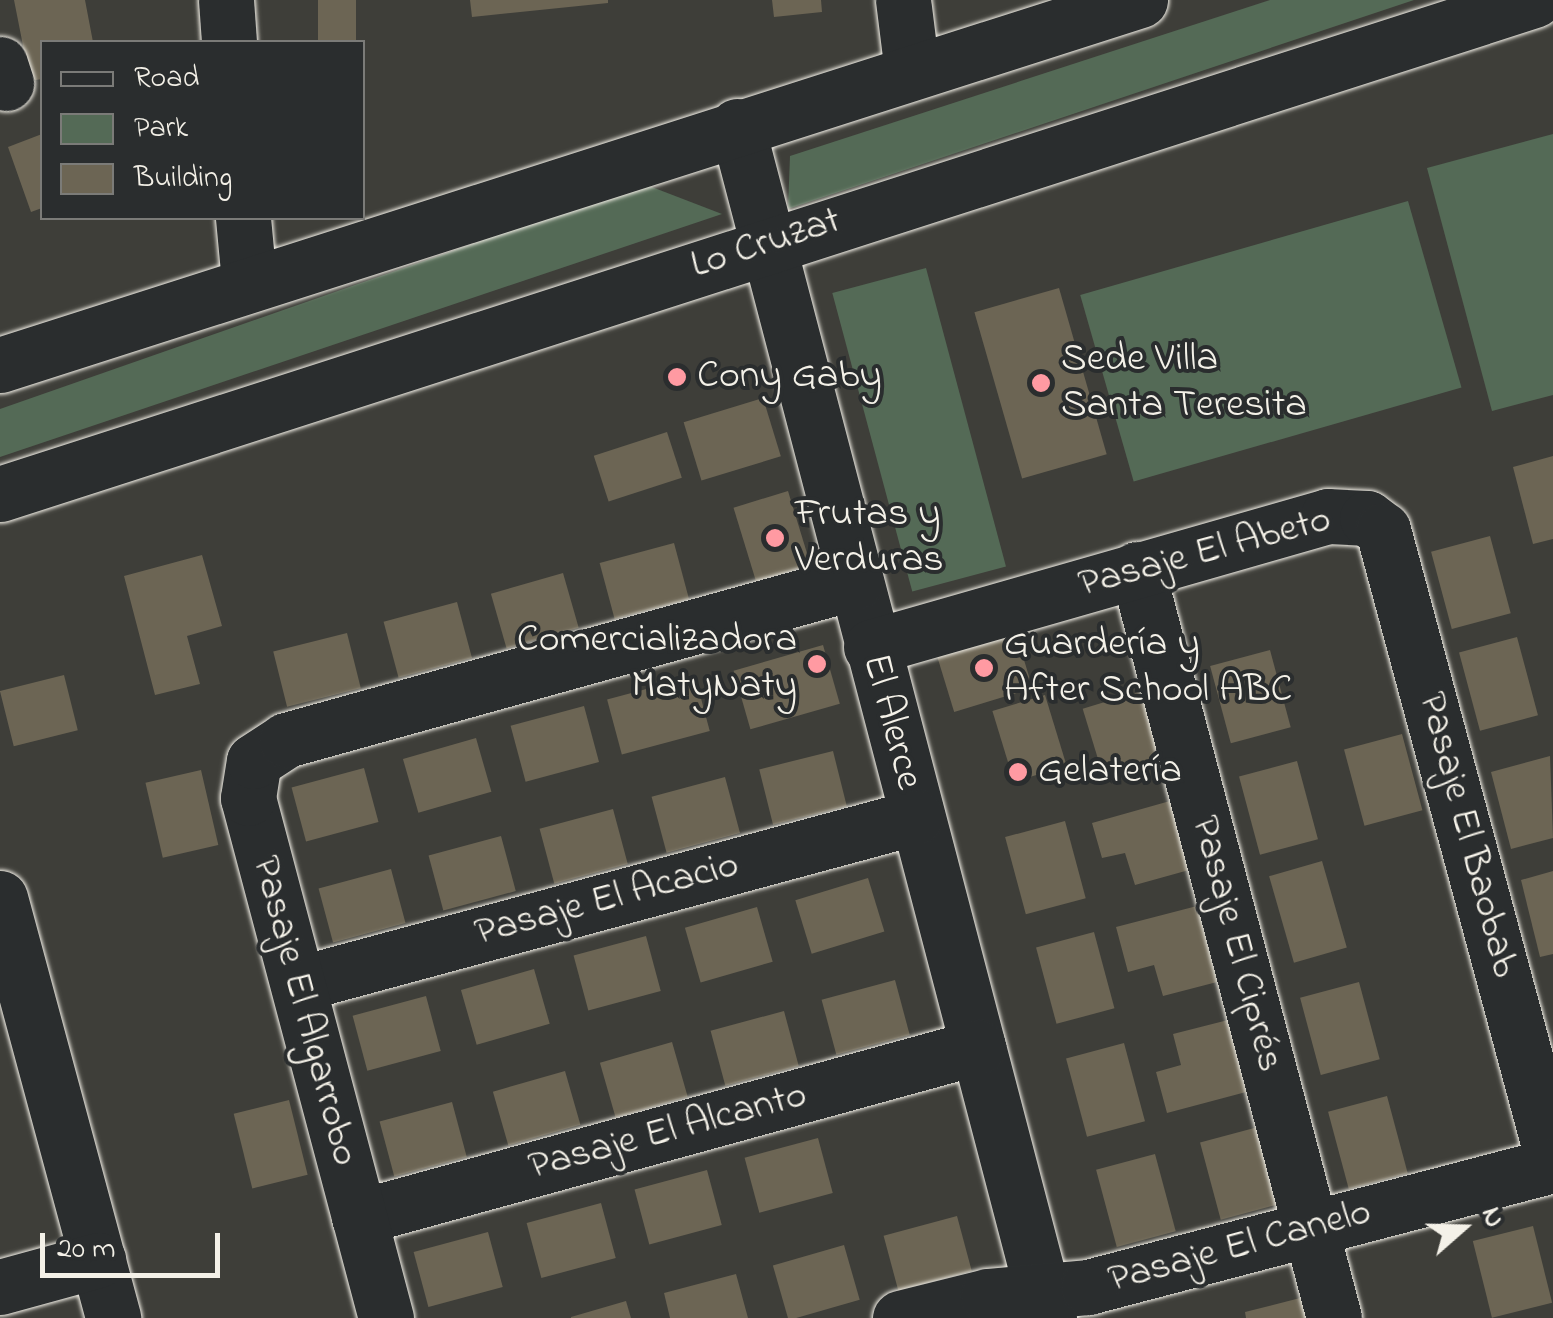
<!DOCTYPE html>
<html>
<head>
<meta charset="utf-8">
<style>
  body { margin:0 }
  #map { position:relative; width:1553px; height:1318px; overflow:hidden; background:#3e3e39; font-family:"Indie Flower",sans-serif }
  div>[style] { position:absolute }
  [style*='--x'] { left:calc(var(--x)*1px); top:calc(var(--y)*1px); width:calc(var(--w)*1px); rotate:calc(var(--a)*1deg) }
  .green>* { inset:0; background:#546a56; transform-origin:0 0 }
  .building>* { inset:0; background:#6c6554; transform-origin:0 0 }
  .roads { filter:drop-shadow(0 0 2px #f4f1e8) drop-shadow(0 0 2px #f4f1e8) }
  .minor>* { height:55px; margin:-27.5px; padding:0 27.5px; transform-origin:27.5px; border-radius:27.5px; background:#2a2d2e }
  .dots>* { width:28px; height:28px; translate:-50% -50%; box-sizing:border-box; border:5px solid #2a2d2e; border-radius:50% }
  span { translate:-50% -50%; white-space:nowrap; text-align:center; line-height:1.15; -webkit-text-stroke:8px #2a2d2e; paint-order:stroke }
  .street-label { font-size:40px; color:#f4f1e8 }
  .poi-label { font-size:40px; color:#f4f1e8 }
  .left { translate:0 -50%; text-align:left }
  .right { translate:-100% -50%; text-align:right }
  .legend { position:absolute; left:40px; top:40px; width:325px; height:180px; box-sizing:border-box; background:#2a2d2e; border:2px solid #7b7b78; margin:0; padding:12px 18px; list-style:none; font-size:30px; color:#f4f1e8 }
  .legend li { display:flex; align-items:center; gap:20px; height:50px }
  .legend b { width:50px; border:2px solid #7b7b78 }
  .north { position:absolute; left:1413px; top:1178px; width:100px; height:100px; -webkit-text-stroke:8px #2a2d2e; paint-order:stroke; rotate:70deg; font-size:28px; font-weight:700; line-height:40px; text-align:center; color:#f4f1e8 }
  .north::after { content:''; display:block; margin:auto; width:35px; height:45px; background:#f4f1e8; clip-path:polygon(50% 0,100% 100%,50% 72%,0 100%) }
  .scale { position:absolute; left:40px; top:1233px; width:180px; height:45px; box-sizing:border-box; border:5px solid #f4f1e8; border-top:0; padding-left:12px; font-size:30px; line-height:35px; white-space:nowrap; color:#f4f1e8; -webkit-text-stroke:8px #2a2d2e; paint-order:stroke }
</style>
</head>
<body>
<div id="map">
  <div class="green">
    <div style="clip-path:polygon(1270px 0,1414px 0,788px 209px,790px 156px)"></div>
    <div style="clip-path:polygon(1553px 134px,1553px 395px,1492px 411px,1427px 168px)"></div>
    <div style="clip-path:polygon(644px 184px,722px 214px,0 457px,0 409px)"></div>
    <div style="left:1408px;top:201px;width:194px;height:341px;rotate:74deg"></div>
    <div style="left:926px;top:268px;width:309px;height:97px;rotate:75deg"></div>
  </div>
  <div class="building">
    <div style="clip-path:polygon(14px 0,85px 0,93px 42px,42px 42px,42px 79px,30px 81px)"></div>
    <div style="left:318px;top:0;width:38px;height:40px"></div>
    <div style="clip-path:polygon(470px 0,608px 0,608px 3px,472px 17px)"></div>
    <div style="clip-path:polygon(772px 0,821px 0,822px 12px,774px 17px)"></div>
    <div style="clip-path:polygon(42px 134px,42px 208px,31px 212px,8px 147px)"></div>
    <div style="left:1059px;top:288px;width:173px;height:88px;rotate:74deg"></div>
    <div style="left:763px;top:398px;width:61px;height:83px;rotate:73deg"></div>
    <div style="left:667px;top:432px;width:48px;height:77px;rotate:72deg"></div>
    <div style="clip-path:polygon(1553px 456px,1553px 539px,1533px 544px,1513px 467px)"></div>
    <div style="left:788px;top:491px;width:77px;height:57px;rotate:73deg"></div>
    <div style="left:1490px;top:536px;width:80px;height:61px;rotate:75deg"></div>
    <div style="left:674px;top:543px;width:58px;height:77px;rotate:75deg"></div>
    <div style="clip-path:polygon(202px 555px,222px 626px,187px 636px,200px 684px,155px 695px,124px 576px)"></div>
    <div style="left:563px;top:573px;width:57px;height:75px;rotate:74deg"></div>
    <div style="left:457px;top:602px;width:58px;height:76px;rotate:75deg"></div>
    <div style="left:1013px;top:624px;width:67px;height:82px;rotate:73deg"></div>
    <div style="left:347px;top:633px;width:57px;height:76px;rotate:76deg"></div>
    <div style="left:1517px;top:637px;width:81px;height:60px;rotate:75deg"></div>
    <div style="left:823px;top:645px;width:61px;height:93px;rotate:74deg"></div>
    <div style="left:1270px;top:650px;width:80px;height:62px;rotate:75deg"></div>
    <div style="left:64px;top:675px;width:57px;height:66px;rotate:76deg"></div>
    <div style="left:695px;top:676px;width:57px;height:91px;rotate:75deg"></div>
    <div style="left:1141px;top:691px;width:73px;height:61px;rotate:73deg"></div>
    <div style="left:1045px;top:695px;width:74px;height:55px;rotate:73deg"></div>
    <div style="left:584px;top:706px;width:58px;height:76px;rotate:75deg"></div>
    <div style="left:1402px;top:734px;width:79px;height:60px;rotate:75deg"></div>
    <div style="left:476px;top:738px;width:56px;height:76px;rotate:74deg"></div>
    <div style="left:833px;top:751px;width:57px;height:76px;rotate:76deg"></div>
    <div style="clip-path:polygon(1550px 756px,1553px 838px,1511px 849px,1491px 772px)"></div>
    <div style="left:1297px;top:761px;width:81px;height:60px;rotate:75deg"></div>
    <div style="left:364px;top:768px;width:56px;height:75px;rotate:75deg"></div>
    <div style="left:201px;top:770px;width:77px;height:57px;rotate:77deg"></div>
    <div style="left:725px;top:777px;width:58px;height:76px;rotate:75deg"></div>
    <div style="clip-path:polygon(1170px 801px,1189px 870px,1135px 885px,1125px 853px,1102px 858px,1092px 823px)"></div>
    <div style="left:613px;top:809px;width:57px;height:76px;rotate:75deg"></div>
    <div style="left:1065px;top:821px;width:80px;height:62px;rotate:75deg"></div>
    <div style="left:501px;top:836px;width:57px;height:75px;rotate:75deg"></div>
    <div style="left:1322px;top:861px;width:90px;height:55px;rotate:74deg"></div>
    <div style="left:391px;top:869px;width:56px;height:75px;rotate:75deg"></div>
    <div style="clip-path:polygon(1553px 871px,1553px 954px,1540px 957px,1521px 880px)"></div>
    <div style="left:868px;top:878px;width:56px;height:76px;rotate:73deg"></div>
    <div style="clip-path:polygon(1197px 906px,1217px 982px,1163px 996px,1154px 965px,1128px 972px,1116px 927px)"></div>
    <div style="left:757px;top:907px;width:57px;height:75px;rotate:74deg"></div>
    <div style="left:1094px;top:932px;width:79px;height:60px;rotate:75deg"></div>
    <div style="left:646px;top:936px;width:57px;height:75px;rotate:75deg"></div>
    <div style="left:534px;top:969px;width:57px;height:76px;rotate:74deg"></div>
    <div style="left:895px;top:980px;width:57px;height:76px;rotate:75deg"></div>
    <div style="left:1359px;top:982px;width:80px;height:61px;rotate:75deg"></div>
    <div style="left:426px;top:996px;width:57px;height:76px;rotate:75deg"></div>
    <div style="left:784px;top:1011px;width:57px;height:76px;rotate:75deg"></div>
    <div style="clip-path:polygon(1228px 1020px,1246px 1092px,1167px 1113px,1156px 1072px,1181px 1065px,1173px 1034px)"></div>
    <div style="left:672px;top:1042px;width:57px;height:75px;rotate:74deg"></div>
    <div style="left:1124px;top:1043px;width:81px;height:60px;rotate:75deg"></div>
    <div style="left:565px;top:1071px;width:56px;height:75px;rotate:74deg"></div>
    <div style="left:1387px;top:1096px;width:80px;height:61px;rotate:75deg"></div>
    <div style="left:289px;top:1100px;width:77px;height:57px;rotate:76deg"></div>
    <div style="left:452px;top:1102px;width:57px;height:75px;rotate:75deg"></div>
    <div style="left:1258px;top:1127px;width:80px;height:60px;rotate:75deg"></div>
    <div style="left:818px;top:1138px;width:57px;height:76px;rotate:75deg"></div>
    <div style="left:1155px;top:1154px;width:80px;height:61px;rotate:75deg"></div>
    <div style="left:707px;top:1170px;width:57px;height:75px;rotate:75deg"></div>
    <div style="left:601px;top:1203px;width:57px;height:77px;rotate:75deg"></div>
    <div style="left:957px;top:1216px;width:57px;height:76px;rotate:75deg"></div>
    <div style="left:1533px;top:1226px;width:79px;height:62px;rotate:76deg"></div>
    <div style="left:488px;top:1232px;width:57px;height:77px;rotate:75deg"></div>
    <div style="left:844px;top:1245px;width:57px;height:74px;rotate:74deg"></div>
    <div style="clip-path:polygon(736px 1274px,748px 1318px,670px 1318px,664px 1293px)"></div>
    <div style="clip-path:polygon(1304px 1297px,1309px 1318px,1246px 1318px,1245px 1312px)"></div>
    <div style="clip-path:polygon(626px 1301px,631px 1318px,571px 1318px,571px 1317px)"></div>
  </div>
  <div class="roads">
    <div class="minor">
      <div style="--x:226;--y:0;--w:42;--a:85.9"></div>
      <div style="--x:903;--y:0;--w:72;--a:82.8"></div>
      <div style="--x:0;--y:64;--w:20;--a:72"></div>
      <div style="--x:737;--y:126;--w:1232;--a:75.33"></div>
      <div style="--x:243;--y:218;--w:63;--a:84.6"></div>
      <div style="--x:0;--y:365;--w:1197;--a:-17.75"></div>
      <div style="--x:0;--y:494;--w:1612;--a:-17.85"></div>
      <div style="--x:1137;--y:569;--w:774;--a:75.26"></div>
      <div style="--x:871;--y:647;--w:475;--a:-16"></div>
      <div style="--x:1328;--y:516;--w:39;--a:3"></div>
      <div style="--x:1367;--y:518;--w:20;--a:37"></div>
      <div style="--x:1383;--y:530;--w:653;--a:74.92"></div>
      <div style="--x:0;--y:898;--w:435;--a:74.9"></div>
      <div style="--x:298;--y:984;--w:640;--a:-15.12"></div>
      <div style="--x:359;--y:1217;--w:642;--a:-15.36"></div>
      <div style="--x:0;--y:1287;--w:102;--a:-15.4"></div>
      <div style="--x:386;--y:1318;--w:538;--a:-104.86"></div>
      <div style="--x:248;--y:798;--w:37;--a:-81"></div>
      <div style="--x:254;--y:761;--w:38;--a:-33"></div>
      <div style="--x:286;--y:740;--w:591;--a:-15.52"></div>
      <div style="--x:900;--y:1318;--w:91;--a:-14"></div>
      <div style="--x:988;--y:1296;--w:100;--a:-5.1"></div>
      <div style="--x:1088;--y:1287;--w:481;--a:-14.7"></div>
    </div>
  </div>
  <div class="dots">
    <div style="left:677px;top:377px;background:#ff9aa2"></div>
    <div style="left:1041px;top:383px;background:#ff9aa2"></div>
    <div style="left:775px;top:538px;background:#ff9aa2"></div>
    <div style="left:817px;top:664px;background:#ff9aa2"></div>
    <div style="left:984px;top:668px;background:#ff9aa2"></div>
    <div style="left:1018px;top:772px;background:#ff9aa2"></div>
  </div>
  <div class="street-label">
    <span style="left:766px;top:244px;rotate:-18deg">Lo Cruzat</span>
    <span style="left:1205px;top:553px;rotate:-15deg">Pasaje El Abeto</span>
    <span style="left:891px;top:722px;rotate:75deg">El Alerce</span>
    <span style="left:1467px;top:835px;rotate:75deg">Pasaje El Baobab</span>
    <span style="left:607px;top:900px;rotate:-15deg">Pasaje El Acacio</span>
    <span style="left:1236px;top:944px;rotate:75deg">Pasaje El Ciprés</span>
    <span style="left:304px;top:1011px;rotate:75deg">Pasaje El Algarrobo</span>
    <span style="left:668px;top:1132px;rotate:-15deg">Pasaje El Alcanto</span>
    <span style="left:1240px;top:1247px;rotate:-15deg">Pasaje El Canelo</span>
  </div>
  <div class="poi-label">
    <span class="left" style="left:1061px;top:383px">Sede Villa<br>Santa Teresita</span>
    <span class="left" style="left:697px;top:377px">Cony Gaby</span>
    <span class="left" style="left:795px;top:538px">Frutas y<br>Verduras</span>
    <span class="right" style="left:797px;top:664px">Comercializadora<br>MatyNaty</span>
    <span class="left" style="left:1004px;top:668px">Guardería y<br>After School ABC</span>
    <span class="left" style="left:1038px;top:772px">Gelatería</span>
  </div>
  <ul class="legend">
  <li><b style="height:12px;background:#2a2d2e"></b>Road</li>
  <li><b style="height:28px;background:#546a56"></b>Park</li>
  <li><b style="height:28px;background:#6c6554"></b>Building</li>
  </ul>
  <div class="north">N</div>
  <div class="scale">20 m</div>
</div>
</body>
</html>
